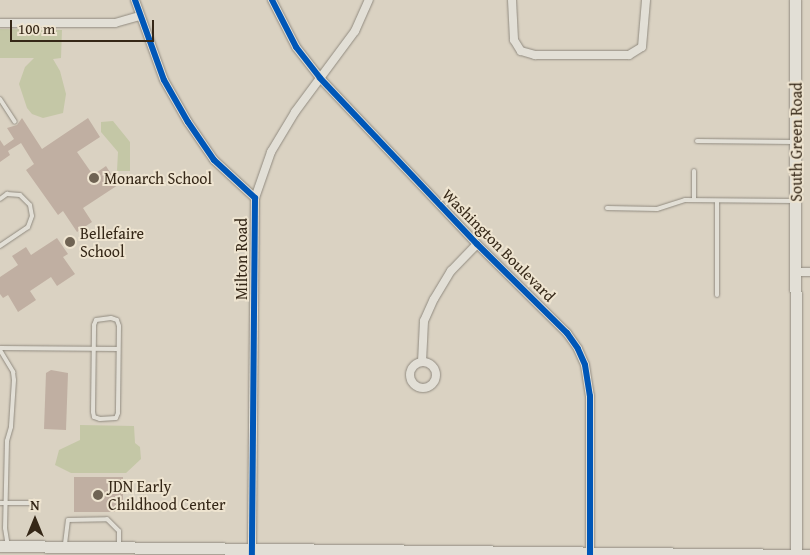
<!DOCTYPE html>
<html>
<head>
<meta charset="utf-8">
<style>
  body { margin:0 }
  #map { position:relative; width:810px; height:555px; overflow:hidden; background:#dad2c2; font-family:"Gentium Book Plus",serif }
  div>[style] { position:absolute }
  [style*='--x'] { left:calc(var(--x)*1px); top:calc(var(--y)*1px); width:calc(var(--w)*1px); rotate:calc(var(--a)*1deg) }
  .green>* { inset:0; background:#c4c7a6 }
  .building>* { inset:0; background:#c0afa2; transform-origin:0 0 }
  .roads { filter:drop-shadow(0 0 1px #918b80) drop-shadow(0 0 1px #918b80) }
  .lane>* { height:4px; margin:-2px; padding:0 2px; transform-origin:2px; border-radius:2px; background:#e2dfd6 }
  .street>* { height:8px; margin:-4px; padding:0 4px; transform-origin:4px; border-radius:4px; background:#e2dfd6 }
  .street>.ring { margin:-4px; padding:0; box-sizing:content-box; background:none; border:8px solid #e2dfd6; border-radius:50% }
  .secondary>* { height:11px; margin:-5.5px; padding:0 5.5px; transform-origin:5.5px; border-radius:5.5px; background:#e2dfd6 }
  .cycleway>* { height:6px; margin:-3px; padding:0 3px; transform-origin:3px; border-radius:3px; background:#0057b8 }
  .dots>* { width:14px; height:14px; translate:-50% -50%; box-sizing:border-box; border:2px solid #eee4d0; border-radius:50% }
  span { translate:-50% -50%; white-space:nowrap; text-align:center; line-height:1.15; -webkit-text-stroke:4px #eee4d0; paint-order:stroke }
  .street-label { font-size:16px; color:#352717 }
  .poi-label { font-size:16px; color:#352717 }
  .left { translate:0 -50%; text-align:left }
  .north { position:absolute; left:10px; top:495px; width:50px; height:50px; -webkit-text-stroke:4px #eee4d0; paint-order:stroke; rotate:0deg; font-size:14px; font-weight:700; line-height:20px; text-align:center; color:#352717 }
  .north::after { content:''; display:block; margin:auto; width:18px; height:22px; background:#352717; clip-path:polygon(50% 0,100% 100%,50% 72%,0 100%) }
  .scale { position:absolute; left:10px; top:20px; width:144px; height:22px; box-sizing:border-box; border:2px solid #352717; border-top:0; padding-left:6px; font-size:15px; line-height:18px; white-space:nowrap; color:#352717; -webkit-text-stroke:4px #eee4d0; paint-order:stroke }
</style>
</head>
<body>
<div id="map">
  <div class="green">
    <div style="clip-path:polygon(0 29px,62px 30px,61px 58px,53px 59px,60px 71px,66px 94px,63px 113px,43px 118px,32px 114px,27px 108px,19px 84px,25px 67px,34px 58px,0 58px)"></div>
    <div style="clip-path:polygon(113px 121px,130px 142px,130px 171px,117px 171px,118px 152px,101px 132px,101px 122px)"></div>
    <div style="clip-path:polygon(80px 425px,134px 426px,135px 443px,140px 447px,141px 459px,126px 473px,71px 473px,55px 465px,59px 450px,80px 440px)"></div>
  </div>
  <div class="building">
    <div style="clip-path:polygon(22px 118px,42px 149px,88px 118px,100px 137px,77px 152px,93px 175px,106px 166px,118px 185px,83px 208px,92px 222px,77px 232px,63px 211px,58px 215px,26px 170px,34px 164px,21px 143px,8px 151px,10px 155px,0 162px,0 140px,4px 146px,14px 139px,7px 128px,17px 125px)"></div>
    <div style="clip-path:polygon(57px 238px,68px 254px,63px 257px,75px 274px,57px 286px,51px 277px,30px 291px,36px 300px,18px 312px,8px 295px,3px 298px,0 294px,0 277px,18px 265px,12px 256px,26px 247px,31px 255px)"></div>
    <div style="clip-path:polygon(51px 370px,68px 373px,66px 430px,44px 429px,46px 373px)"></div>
    <div style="left:74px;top:477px;width:49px;height:35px"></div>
  </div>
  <div class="roads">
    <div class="lane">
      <div style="--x:0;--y:99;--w:27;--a:57"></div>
      <div style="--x:697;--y:141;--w:97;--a:0.6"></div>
      <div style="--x:694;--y:171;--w:29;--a:90"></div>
      <div style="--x:0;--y:199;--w:9;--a:-36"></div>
      <div style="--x:7;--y:194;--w:13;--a:4"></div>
      <div style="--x:20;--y:195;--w:14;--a:45"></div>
      <div style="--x:30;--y:205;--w:11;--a:80"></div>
      <div style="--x:32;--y:216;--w:12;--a:110"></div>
      <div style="--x:28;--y:227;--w:34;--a:146"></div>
      <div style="--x:607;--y:208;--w:50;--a:1.1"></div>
      <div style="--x:657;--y:209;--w:29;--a:-18"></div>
      <div style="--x:685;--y:200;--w:109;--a:0.5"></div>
      <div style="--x:717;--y:295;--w:94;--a:-90"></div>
      <div style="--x:111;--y:318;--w:6;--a:18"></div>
      <div style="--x:117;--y:320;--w:6;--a:72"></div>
      <div style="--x:119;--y:326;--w:87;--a:90.7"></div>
      <div style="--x:118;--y:413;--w:5;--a:112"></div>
      <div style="--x:116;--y:418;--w:16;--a:176"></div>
      <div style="--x:100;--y:419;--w:6;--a:-162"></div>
      <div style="--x:94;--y:417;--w:5;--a:-101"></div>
      <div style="--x:93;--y:412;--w:87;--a:-89.3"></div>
      <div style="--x:94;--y:325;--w:5;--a:-68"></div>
      <div style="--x:96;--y:320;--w:15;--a:-8"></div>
      <div style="--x:0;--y:348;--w:118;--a:0.5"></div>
      <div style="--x:0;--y:350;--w:26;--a:59"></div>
      <div style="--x:13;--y:372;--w:8;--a:83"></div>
      <div style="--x:14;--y:380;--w:47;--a:93.7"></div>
      <div style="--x:11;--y:427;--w:15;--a:106"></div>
      <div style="--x:7;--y:441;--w:87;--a:91.3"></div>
      <div style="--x:5;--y:528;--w:18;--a:81"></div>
      <div style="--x:0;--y:503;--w:32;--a:0"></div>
      <div style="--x:65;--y:544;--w:24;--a:-83"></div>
      <div style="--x:68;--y:520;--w:39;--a:-1"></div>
      <div style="--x:107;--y:519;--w:17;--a:45"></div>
      <div style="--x:119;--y:531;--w:15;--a:90"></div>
    </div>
    <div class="street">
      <div style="--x:135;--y:0;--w:85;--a:70.1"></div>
      <div style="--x:164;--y:80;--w:48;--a:60.3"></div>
      <div style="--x:188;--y:122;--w:46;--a:55.6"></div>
      <div style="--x:214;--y:160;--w:56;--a:42.8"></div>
      <div style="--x:255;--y:198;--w:357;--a:90.5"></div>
      <div style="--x:272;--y:0;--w:53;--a:62.9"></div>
      <div style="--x:296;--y:47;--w:39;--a:52"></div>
      <div style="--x:320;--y:78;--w:228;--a:46.6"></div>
      <div style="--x:477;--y:244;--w:127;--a:44.7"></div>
      <div style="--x:567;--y:333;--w:19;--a:55"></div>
      <div style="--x:578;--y:349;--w:17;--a:66"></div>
      <div style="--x:585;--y:365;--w:31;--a:81"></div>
      <div style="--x:590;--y:396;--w:159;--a:90"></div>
      <div style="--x:512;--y:0;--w:40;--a:87.1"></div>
      <div style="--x:514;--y:40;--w:13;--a:58"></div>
      <div style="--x:521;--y:51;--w:15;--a:16"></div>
      <div style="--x:535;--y:55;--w:94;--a:0"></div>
      <div style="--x:629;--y:55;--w:15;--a:-32"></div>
      <div style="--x:642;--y:47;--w:47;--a:-85.1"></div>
      <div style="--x:0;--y:23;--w:115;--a:0"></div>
      <div style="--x:115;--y:23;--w:26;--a:-16"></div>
      <div style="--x:255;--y:198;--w:49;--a:-70.8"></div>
      <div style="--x:271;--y:152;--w:47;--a:-59"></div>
      <div style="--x:295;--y:112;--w:101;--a:-53.5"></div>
      <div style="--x:355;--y:31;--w:34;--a:-66"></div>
      <div style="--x:797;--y:272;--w:13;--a:0"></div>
      <div style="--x:422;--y:362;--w:41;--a:-87.2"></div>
      <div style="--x:424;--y:321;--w:24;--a:-66"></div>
      <div style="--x:434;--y:299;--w:33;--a:-59"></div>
      <div style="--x:451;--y:271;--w:37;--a:-46"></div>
      <div class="ring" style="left:410px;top:362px;width:18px;height:18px"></div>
    </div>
    <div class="secondary">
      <div style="--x:795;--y:0;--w:555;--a:89.9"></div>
      <div style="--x:0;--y:546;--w:810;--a:0.64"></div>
    </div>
  </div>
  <div class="cycleway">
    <div style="--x:135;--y:0;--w:85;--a:70.1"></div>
    <div style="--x:164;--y:80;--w:48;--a:60.3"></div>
    <div style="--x:188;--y:122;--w:46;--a:55.6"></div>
    <div style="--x:214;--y:160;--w:56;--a:42.8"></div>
    <div style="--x:255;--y:198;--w:357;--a:90.5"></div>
    <div style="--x:272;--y:0;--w:53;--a:62.9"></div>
    <div style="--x:296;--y:47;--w:39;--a:52"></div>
    <div style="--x:320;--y:78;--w:228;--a:46.6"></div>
    <div style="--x:477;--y:244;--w:127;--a:44.7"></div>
    <div style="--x:567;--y:333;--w:19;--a:55"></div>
    <div style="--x:578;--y:349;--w:17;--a:66"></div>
    <div style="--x:585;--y:365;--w:31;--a:81"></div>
    <div style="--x:590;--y:396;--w:159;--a:90"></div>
  </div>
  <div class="dots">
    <div style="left:94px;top:178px;background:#6f6353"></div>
    <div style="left:70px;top:242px;background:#6f6353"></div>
    <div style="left:98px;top:495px;background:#6f6353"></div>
  </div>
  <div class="street-label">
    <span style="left:796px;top:142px;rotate:-90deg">South Green Road</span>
    <span style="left:499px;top:245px;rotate:45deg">Washington Boulevard</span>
    <span style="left:241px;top:259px;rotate:-90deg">Milton Road</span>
  </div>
  <div class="poi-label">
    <span class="left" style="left:104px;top:178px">Monarch School</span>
    <span class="left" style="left:80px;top:242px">Bellefaire<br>School</span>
    <span class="left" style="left:108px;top:495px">JDN Early<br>Childhood Center</span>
  </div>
  <div class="north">N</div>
  <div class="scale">100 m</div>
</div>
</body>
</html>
